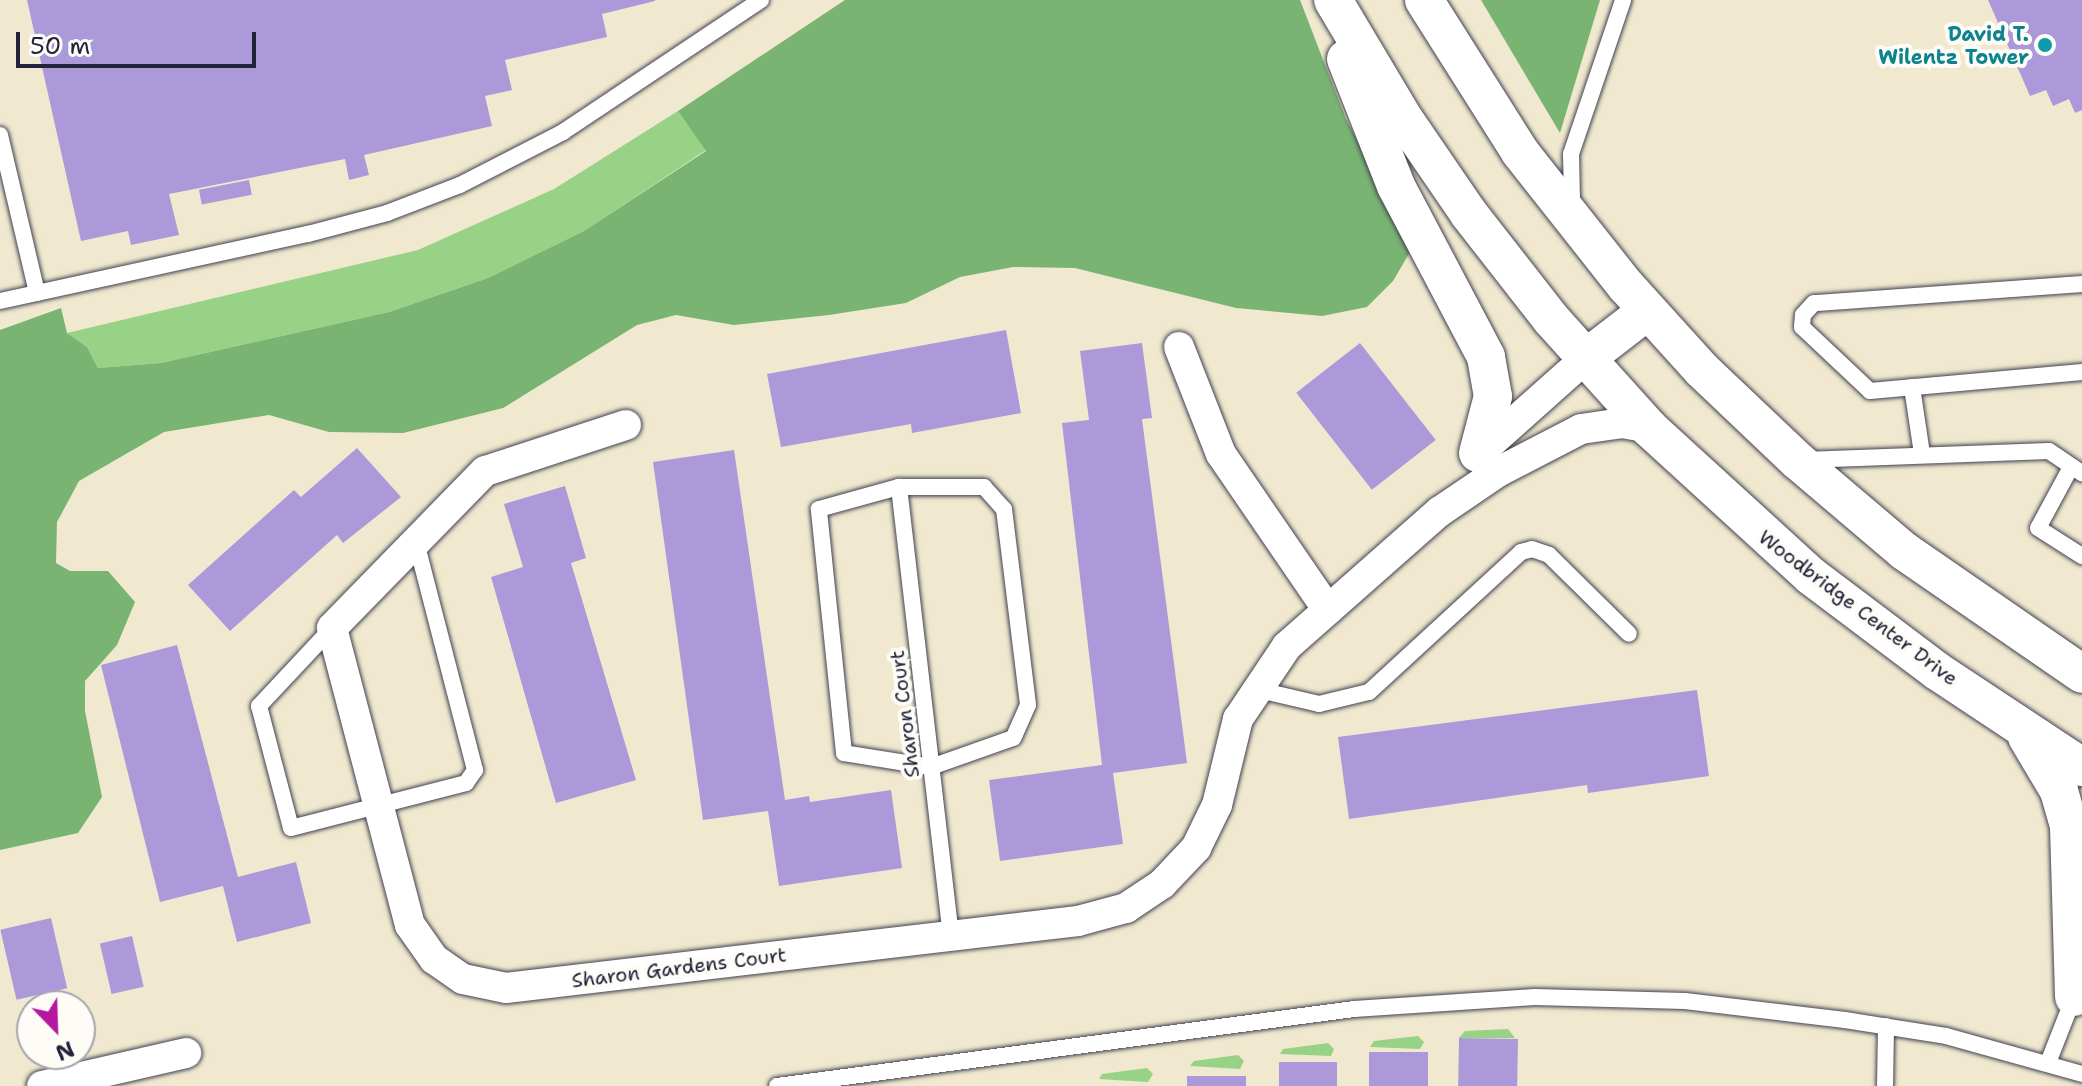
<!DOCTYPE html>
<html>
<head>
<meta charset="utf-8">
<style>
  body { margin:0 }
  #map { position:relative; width:2082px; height:1086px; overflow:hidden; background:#f0e9cf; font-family:"Shantell Sans",sans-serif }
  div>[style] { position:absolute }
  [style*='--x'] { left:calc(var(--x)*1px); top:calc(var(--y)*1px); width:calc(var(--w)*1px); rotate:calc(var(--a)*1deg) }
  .green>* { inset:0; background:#97d286 }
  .forest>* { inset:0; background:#79b473 }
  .building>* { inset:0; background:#ab99da; transform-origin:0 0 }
  .roads { filter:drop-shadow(0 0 2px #414051) drop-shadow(0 0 2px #414051) }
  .service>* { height:16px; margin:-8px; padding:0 8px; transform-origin:8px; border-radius:8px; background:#fff }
  .minor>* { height:30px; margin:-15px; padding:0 15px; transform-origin:15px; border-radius:15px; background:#fff }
  .tertiary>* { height:38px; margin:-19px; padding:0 19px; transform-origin:19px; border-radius:19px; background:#fff }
  .dots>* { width:22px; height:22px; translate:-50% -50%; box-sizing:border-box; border:4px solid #fdfcf7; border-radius:50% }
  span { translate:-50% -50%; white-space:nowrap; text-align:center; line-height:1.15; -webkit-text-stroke:8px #fdfcf7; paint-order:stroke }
  .culture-label { font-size:20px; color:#0d838f; font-weight:700 }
  .right { translate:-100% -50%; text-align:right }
  .street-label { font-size:20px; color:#22223b }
  .north { position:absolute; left:16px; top:990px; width:80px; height:80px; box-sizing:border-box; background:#fdfcf7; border:2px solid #a5a5ac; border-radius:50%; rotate:157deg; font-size:22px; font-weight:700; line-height:32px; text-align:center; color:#22223b }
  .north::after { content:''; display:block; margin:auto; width:28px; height:36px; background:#b5179e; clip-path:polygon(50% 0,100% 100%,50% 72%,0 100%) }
  .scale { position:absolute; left:16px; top:32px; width:240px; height:36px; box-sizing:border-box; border:4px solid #22223b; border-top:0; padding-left:10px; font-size:24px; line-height:28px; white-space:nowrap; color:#22223b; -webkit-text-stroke:6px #fdfcf7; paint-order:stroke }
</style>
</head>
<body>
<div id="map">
  <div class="green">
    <div style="clip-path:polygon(678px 111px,706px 150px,584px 231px,488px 278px,389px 312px,161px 363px,98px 368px,87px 347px,67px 333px,418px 250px,554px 189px)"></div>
    <div style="clip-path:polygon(1508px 1029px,1515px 1038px,1459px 1038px,1465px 1031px)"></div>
    <div style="clip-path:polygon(1418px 1036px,1424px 1042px,1420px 1049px,1370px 1047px,1374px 1041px)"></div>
    <div style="clip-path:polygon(1328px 1043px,1334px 1049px,1331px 1056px,1280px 1054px,1283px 1049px)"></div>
    <div style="clip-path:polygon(1238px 1055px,1244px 1061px,1240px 1069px,1190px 1066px,1194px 1061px)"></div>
    <div style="clip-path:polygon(1147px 1068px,1153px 1074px,1148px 1082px,1099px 1079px,1102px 1074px)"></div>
  </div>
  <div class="forest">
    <div style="clip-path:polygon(845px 0,1300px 0,1346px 119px,1413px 247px,1393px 281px,1367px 307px,1322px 316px,1236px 308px,1075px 268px,1013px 267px,960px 277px,906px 303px,829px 315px,734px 325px,676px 315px,637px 325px,503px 408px,403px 433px,329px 432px,269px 415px,164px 432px,79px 481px,57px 522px,56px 563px,70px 571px,108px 571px,135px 602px,117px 645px,85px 681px,85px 711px,102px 797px,78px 833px,0 850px,0 330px,61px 308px,67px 333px,87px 347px,98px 368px,161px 363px,389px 312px,488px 278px,584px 231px,706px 151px,678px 111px)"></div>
    <div style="clip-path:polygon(1481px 0,1600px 0,1560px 133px)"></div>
  </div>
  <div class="building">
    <div style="clip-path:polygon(27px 0,655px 0,655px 1px,602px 14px,607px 37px,505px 60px,512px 90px,485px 96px,492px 126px,364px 155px,369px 175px,349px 180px,345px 159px,169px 194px,179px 235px,131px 245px,128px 231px,81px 241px)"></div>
    <div style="clip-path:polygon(1988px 0,2082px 0,2082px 110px,2075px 113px,2069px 99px,2053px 106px,2046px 90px,2030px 96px)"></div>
    <div style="left:249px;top:180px;width:15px;height:51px;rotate:79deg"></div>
    <div style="clip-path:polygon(1006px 330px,1021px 413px,912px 433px,911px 424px,781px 447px,767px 374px)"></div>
    <div style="clip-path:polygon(1142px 343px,1152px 418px,1142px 419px,1187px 763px,1113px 773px,1123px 844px,1000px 861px,989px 780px,1102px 765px,1062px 423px,1089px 420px,1080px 351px)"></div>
    <div style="left:1360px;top:343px;width:123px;height:81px;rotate:52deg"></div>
    <div style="clip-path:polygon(357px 448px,401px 497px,343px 543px,337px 535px,230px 631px,188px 585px,294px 490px,301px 497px)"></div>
    <div style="clip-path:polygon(734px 450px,785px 800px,809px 796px,810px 802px,891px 790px,902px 868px,779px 886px,768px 811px,703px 820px,653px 462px)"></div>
    <div style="clip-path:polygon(565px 486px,586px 558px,571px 563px,636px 780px,556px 803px,491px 577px,523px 567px,504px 504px)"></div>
    <div style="clip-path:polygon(177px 645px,238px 877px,296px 862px,311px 923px,237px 942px,223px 886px,160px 902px,101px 665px)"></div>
    <div style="clip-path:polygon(1697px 690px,1709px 776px,1588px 793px,1587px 785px,1349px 819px,1338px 737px)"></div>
    <div style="left:51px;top:918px;width:72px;height:52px;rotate:77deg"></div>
    <div style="left:132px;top:936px;width:52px;height:33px;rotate:77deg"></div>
    <div style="left:1459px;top:1038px;width:59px;height:48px;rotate:1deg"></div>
    <div style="left:1369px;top:1052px;width:59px;height:34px"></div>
    <div style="left:1279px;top:1062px;width:58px;height:24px"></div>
    <div style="left:1187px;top:1076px;width:59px;height:10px"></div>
  </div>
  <div class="roads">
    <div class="service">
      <div style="--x:0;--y:135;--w:162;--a:76.8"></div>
      <div style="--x:1572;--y:201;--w:47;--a:-91.2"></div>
      <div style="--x:1571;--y:154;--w:163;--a:-71.3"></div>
      <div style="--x:2082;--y:284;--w:269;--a:175.9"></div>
      <div style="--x:1814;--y:303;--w:16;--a:133"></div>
      <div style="--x:1803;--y:315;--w:12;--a:95"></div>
      <div style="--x:1802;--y:327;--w:93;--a:43.3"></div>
      <div style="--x:1870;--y:391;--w:213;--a:-5.1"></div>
      <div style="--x:0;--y:301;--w:315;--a:-12.3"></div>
      <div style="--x:308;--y:234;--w:82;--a:-14.9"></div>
      <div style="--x:387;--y:213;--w:78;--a:-21"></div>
      <div style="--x:460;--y:185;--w:116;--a:-27.2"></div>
      <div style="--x:563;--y:132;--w:238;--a:-33.7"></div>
      <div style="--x:1912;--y:387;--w:68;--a:81.5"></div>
      <div style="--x:1804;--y:460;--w:245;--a:-2.1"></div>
      <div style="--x:2049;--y:451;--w:40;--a:34"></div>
      <div style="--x:2071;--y:467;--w:69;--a:118.4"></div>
      <div style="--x:2038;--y:528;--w:52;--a:32.5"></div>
      <div style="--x:899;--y:487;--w:85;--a:0"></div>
      <div style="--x:984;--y:487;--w:30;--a:48"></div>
      <div style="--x:1004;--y:509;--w:197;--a:83"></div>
      <div style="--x:1028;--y:705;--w:36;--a:114"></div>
      <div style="--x:1013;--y:738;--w:87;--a:160.5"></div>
      <div style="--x:931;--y:767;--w:88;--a:-170.9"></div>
      <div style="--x:844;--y:753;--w:245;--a:-95.9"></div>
      <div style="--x:819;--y:509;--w:83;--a:-15.4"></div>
      <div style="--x:899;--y:487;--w:451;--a:83.4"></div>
      <div style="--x:332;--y:628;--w:107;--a:133.1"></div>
      <div style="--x:259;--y:706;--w:126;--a:75.3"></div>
      <div style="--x:291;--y:828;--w:181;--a:-14.4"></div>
      <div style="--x:466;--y:783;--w:16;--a:-55"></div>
      <div style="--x:475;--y:770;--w:236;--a:-104.5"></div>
      <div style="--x:1255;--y:689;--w:66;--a:13.2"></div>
      <div style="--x:1319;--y:704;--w:51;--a:-13.5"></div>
      <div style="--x:1369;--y:692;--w:207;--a:-42.6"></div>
      <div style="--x:1521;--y:552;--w:11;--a:-15"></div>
      <div style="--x:1532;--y:549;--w:18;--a:19"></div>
      <div style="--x:1549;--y:555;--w:112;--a:44.6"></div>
      <div style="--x:2048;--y:1063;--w:74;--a:-68.6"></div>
      <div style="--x:777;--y:1086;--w:582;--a:-7.6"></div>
      <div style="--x:1354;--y:1009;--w:181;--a:-3.8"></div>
      <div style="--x:1535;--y:997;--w:150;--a:1.5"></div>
      <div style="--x:1685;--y:1001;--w:161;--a:6.8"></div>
      <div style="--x:1845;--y:1020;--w:102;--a:9"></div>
      <div style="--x:1946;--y:1036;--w:141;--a:15.6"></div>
      <div style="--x:1885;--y:1086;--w:60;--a:-89"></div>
    </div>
    <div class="minor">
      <div style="--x:1179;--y:347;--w:115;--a:68.6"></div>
      <div style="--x:1221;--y:454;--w:189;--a:55.6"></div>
      <div style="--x:626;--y:425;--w:148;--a:161.9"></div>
      <div style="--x:485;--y:471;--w:219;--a:134.3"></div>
      <div style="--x:332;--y:628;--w:307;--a:75.3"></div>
      <div style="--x:410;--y:925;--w:42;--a:54.8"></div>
      <div style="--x:434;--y:959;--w:35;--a:35"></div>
      <div style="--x:463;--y:979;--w:44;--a:11.8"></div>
      <div style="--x:506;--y:988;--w:576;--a:-6.68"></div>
      <div style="--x:1078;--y:921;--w:50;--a:-15.2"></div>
      <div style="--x:1126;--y:908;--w:43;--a:-33.7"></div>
      <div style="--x:1162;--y:884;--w:50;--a:-46.6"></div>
      <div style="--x:1196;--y:848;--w:48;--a:-64"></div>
      <div style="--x:1217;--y:805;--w:89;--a:-76.3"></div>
      <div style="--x:1238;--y:719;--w:88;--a:-56.1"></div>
      <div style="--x:1287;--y:646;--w:203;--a:-41.4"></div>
      <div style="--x:1439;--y:512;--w:71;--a:-34.1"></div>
      <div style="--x:1498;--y:472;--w:93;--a:-27.4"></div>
      <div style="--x:1581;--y:429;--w:41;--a:-8.3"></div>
      <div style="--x:1622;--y:423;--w:27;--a:10"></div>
      <div style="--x:1476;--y:456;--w:146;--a:-41.7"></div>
      <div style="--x:42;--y:1086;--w:148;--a:-12.9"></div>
    </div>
    <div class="tertiary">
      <div style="--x:1333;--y:0;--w:139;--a:59.2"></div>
      <div style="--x:1404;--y:119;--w:115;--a:55.6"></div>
      <div style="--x:1469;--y:214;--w:133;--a:52"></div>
      <div style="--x:1551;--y:319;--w:147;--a:48"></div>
      <div style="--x:1649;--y:428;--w:219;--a:42.4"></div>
      <div style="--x:1811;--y:576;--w:158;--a:37"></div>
      <div style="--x:1937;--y:671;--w:174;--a:33.5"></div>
      <div style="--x:1424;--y:0;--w:180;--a:57.7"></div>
      <div style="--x:1520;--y:152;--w:171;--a:51.7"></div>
      <div style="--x:1626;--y:286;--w:113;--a:47.9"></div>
      <div style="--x:1702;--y:370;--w:132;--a:43.5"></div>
      <div style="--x:1798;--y:461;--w:139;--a:40.3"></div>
      <div style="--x:1904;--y:551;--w:216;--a:34.6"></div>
      <div style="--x:1346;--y:59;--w:136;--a:68.5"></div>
      <div style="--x:1396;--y:186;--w:193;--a:62.2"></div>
      <div style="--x:1486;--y:357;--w:40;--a:80"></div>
      <div style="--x:1493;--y:396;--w:59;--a:104.7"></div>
      <div style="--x:1585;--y:359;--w:78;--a:-37.7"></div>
      <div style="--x:2027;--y:737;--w:63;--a:59.3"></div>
      <div style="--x:2059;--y:791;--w:37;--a:74"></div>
      <div style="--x:2069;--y:827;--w:170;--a:88.3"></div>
    </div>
  </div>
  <div class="dots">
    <div style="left:2045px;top:45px;background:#0f9aa8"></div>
  </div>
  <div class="culture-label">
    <span class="right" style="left:2029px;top:46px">David T.<br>Wilentz Tower</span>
  </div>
  <div class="street-label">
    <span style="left:1858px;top:608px;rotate:37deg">Woodbridge Center Drive</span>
    <span style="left:905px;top:714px;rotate:-97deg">Sharon Court</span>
    <span style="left:679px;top:968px;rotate:-7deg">Sharon Gardens Court</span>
  </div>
  <div class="north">N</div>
  <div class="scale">50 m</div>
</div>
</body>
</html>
